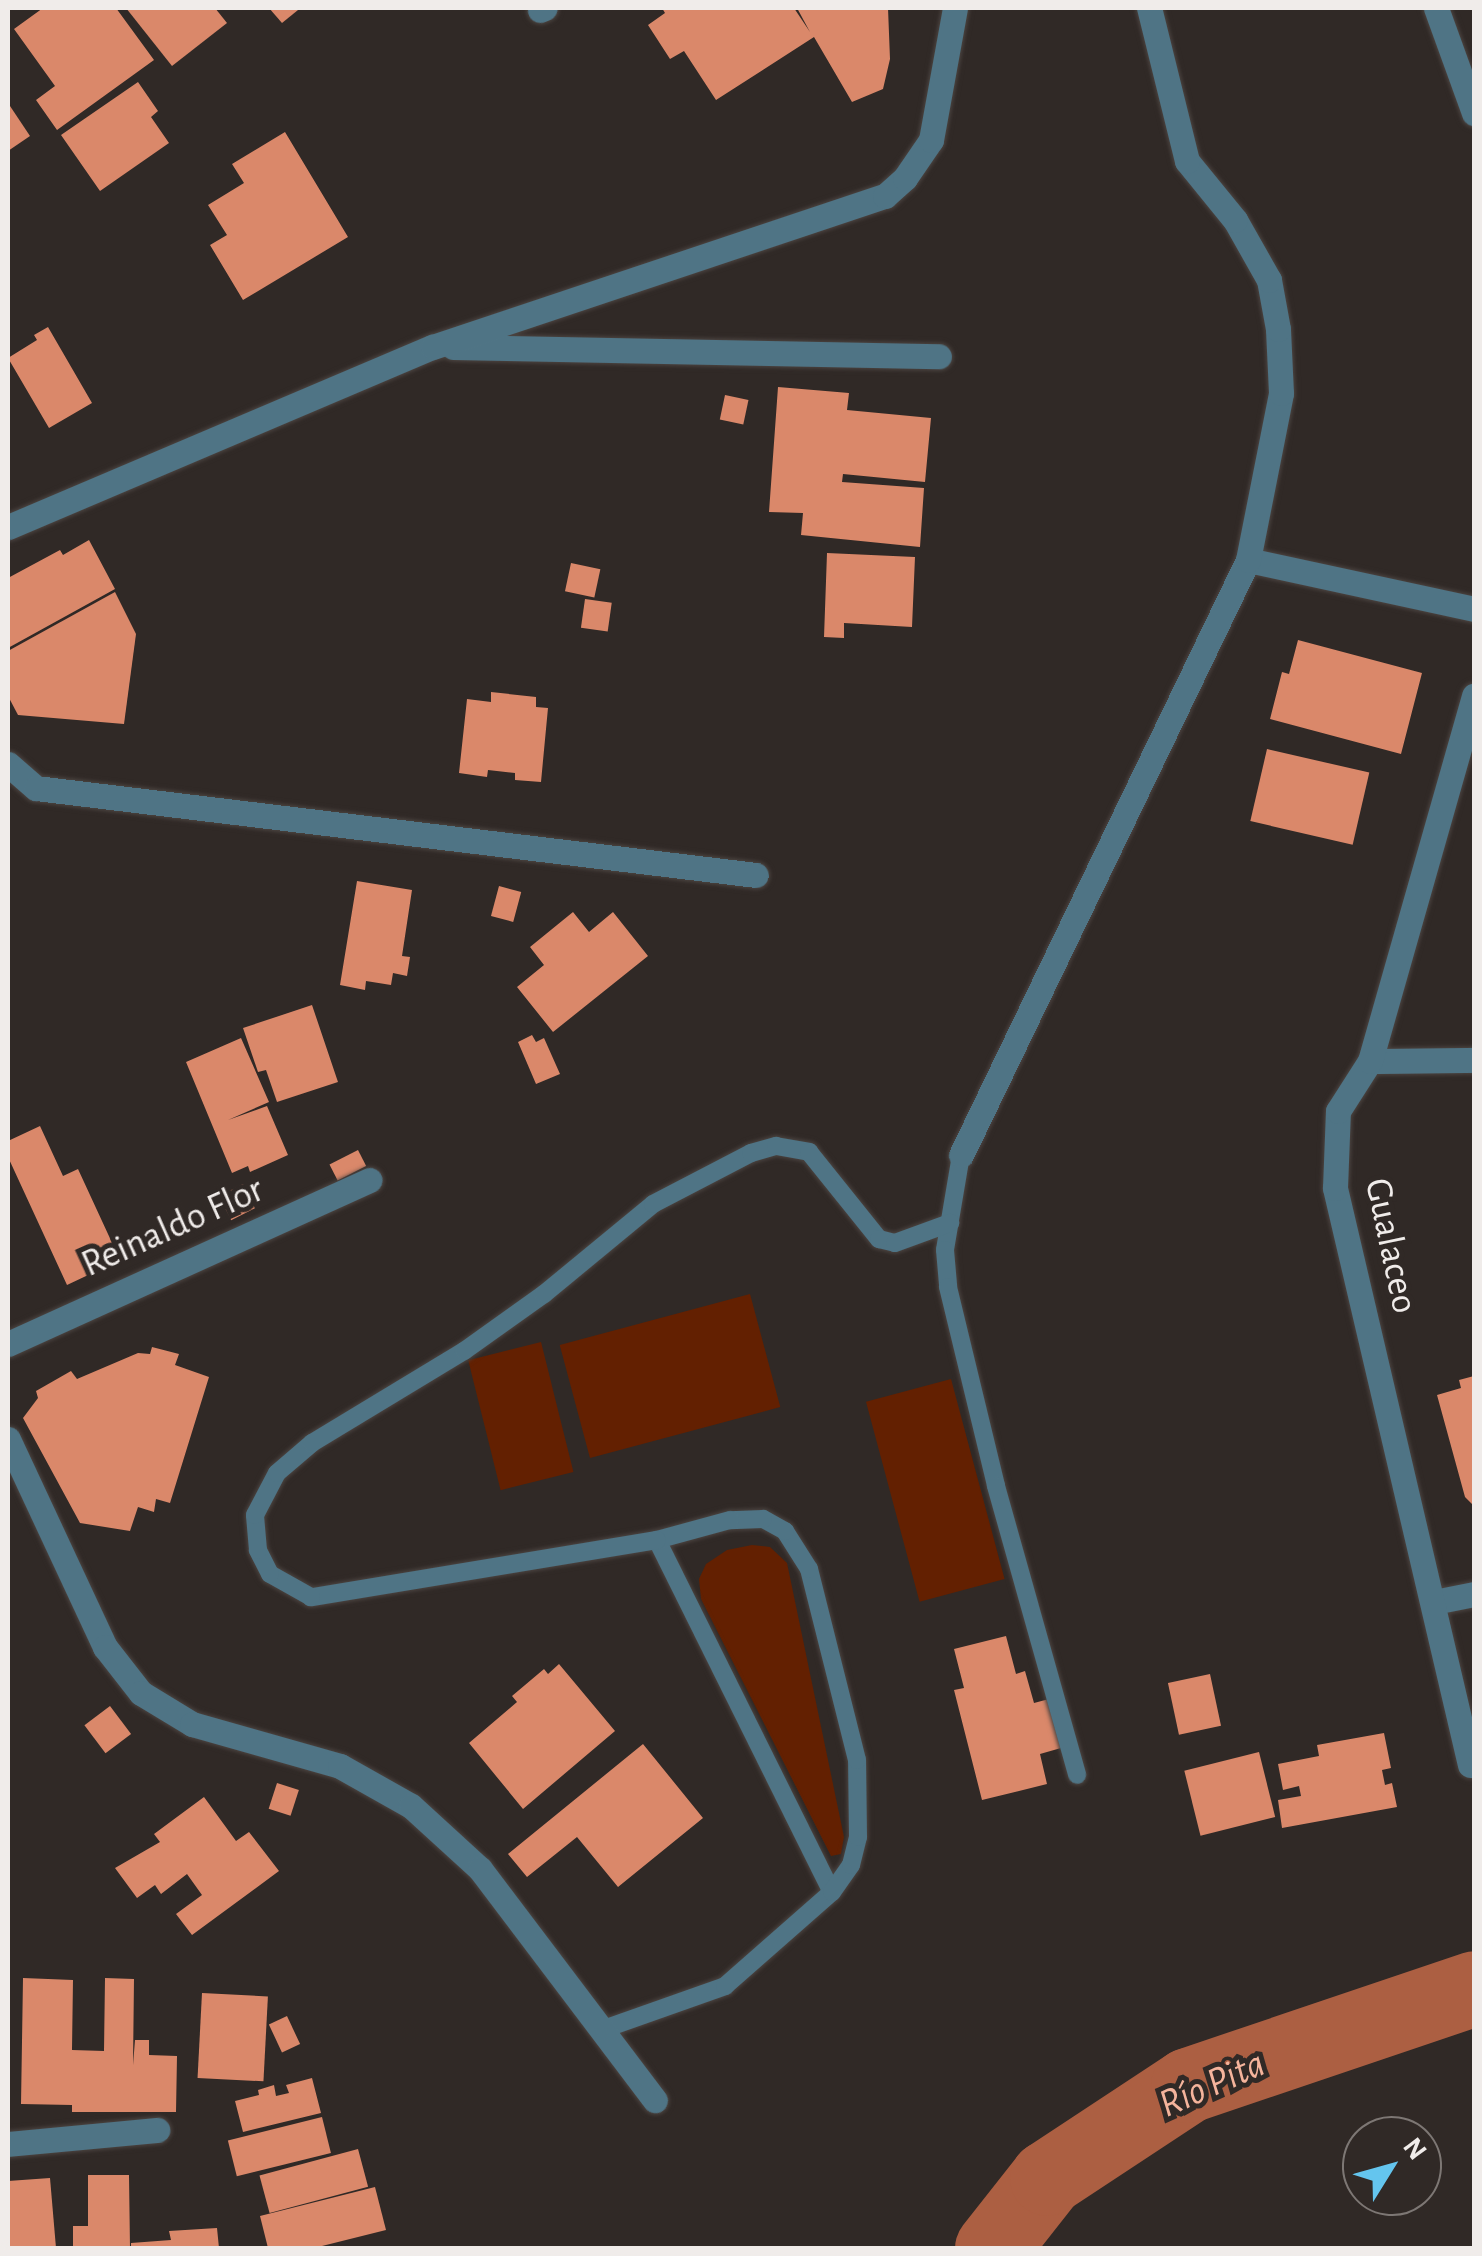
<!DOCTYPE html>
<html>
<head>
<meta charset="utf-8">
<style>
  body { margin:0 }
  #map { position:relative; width:1482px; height:2256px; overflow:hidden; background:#302926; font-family:"Alegreya Sans",sans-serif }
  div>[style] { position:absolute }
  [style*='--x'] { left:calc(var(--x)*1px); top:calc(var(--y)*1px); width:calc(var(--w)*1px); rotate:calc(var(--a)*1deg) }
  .green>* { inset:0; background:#632001; transform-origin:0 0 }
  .river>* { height:75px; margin:-37.5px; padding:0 37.5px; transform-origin:37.5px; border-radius:37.5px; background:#ac5f42 }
  .building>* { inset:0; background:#da886a; transform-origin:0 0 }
  .roads { filter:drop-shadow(0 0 2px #4b4441) drop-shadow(0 0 2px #4b4441) }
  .lane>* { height:18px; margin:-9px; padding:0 9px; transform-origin:9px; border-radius:9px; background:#4f7485 }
  .street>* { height:25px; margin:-12.5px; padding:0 12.5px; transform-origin:12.5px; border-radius:12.5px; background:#4f7485 }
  span { translate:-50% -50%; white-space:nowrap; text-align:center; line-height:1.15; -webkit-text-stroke:10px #302926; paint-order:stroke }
  .street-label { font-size:38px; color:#f0ecea }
  .water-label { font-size:40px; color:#f5b49c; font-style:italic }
  .frame { position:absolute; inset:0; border:10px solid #f0ecea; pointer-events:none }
  .north { position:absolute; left:1342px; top:2116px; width:100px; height:100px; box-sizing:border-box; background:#302926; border:2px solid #7d7774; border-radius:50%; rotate:53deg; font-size:28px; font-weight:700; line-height:40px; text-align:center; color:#f0ecea }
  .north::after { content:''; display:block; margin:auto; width:35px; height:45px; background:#64c5ee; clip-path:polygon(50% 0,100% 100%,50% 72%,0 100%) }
</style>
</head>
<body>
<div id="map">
  <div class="green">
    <div style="left:750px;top:1294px;width:117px;height:197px;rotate:75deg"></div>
    <div style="left:541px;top:1342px;width:134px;height:75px;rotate:76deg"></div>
    <div style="left:951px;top:1379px;width:207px;height:88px;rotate:75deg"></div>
    <div style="clip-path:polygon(752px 1545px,770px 1547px,787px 1563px,844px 1837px,841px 1854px,831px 1856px,701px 1599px,699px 1579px,706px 1564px,727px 1550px)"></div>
  </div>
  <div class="river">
    <div style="--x:992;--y:2248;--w:89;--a:-51.8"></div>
    <div style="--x:1047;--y:2178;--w:169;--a:-33.4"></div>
    <div style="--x:1188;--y:2085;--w:302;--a:-18.7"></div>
  </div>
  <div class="building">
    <div style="clip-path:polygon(43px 8px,116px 8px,154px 60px,57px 130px,36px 100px,55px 86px,14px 29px)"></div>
    <div style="clip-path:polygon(126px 8px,215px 8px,227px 23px,172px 66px)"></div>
    <div style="clip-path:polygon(269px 8px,296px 8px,298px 10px,282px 23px)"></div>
    <div style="clip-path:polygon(662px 8px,794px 8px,810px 32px,797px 8px,888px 8px,890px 59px,883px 89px,852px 102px,814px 37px,716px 100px,684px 51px,670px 59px,648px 25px,665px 13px)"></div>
    <div style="clip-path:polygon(138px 82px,158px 111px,151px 117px,169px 143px,100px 191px,61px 135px)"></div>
    <div style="clip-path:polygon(8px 103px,30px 136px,8px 151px)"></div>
    <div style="clip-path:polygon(285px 132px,348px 237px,243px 300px,210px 245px,227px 235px,208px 205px,244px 183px,232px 164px)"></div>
    <div style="clip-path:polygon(48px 327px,92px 403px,49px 428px,8px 358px,37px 340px,34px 335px)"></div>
    <div style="clip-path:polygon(778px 387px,849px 393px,847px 410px,931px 418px,925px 482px,843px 474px,842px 482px,924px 488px,920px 547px,801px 535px,803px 513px,769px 512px)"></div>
    <div style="left:725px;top:395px;width:24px;height:25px;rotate:12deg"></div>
    <div style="clip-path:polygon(89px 540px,115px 589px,8px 648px,8px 578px,60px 550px,63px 555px)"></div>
    <div style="clip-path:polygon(827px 553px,915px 557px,912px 627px,844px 623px,844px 638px,824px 637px)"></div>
    <div style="left:571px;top:563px;width:30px;height:29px;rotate:12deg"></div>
    <div style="clip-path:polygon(115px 592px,136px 634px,124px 724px,18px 715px,8px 696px,8px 651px)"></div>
    <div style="left:585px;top:599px;width:27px;height:29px;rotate:8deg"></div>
    <div style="clip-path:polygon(1298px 640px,1422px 673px,1401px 754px,1270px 719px,1282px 672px,1289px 674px)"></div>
    <div style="clip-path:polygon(491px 692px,536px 697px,536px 707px,548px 708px,541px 782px,515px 780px,515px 773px,488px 770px,487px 777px,459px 773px,467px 699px,491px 702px)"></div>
    <div style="left:1267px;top:749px;width:105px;height:74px;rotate:13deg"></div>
    <div style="clip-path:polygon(357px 881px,412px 890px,402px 956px,410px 957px,407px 976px,393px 973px,391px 985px,366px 981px,365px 990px,340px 985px)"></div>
    <div style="left:499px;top:886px;width:23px;height:31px;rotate:15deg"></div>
    <div style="clip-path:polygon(573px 912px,589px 932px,613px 912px,648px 956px,553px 1032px,517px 987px,544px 965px,530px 947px)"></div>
    <div style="clip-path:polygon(312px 1005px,338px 1082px,277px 1102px,266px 1070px,258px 1072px,243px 1028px)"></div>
    <div style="clip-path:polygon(532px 1035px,536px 1042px,544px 1038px,560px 1074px,536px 1084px,518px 1042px)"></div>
    <div style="clip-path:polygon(241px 1038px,269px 1102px,228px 1120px,267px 1106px,288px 1155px,250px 1172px,248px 1166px,232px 1173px,186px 1062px)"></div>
    <div style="clip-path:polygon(40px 1126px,63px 1176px,78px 1169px,120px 1260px,67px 1285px,8px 1157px,8px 1141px)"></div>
    <div style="left:358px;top:1150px;width:18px;height:32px;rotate:63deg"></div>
    <div style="left:243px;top:1184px;width:27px;height:27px;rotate:63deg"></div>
    <div style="clip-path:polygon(152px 1347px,179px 1354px,175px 1365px,209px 1377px,170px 1503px,156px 1499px,154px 1512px,138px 1507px,130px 1531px,80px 1523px,23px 1418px,38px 1398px,36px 1391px,71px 1371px,77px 1379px,138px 1353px,150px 1354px)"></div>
    <div style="clip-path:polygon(1474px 1376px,1474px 1506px,1465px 1497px,1437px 1395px,1461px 1388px,1459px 1380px)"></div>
    <div style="clip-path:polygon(1006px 1636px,1016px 1674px,1025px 1671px,1034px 1703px,1049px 1699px,1061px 1748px,1040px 1754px,1047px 1784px,982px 1800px,954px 1690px,964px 1688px,954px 1649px)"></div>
    <div style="clip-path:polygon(559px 1664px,615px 1731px,523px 1809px,469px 1743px,517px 1702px,512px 1696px,544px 1669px,548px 1674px)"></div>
    <div style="left:1210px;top:1674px;width:53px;height:43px;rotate:78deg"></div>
    <div style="left:110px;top:1706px;width:35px;height:32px;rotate:53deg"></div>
    <div style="clip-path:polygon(1384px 1733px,1391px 1768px,1382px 1770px,1385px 1785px,1392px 1783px,1397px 1807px,1282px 1828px,1278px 1800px,1301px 1796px,1299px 1786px,1283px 1790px,1278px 1764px,1319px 1756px,1317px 1745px)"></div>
    <div style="clip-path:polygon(643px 1744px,703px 1818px,618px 1887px,577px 1837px,527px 1877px,508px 1854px)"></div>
    <div style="left:1259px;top:1752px;width:67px;height:77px;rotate:76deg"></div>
    <div style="left:277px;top:1783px;width:23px;height:27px;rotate:18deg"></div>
    <div style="clip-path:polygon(204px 1797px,236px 1841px,249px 1832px,279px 1871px,192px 1935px,176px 1914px,202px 1895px,187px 1874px,161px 1894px,155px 1885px,137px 1898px,115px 1868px,160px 1842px,154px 1834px)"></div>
    <div style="clip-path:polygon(23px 1978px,73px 1980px,72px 2050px,104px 2051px,105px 1978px,134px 1979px,133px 2065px,135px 2040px,149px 2040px,149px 2055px,177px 2056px,176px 2112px,72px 2112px,72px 2105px,21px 2104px)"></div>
    <div style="left:202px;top:1993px;width:66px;height:85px;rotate:3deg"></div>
    <div style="left:287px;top:2016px;width:31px;height:20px;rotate:65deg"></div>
    <div style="clip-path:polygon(312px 2078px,321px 2113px,243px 2132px,235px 2101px,259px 2095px,258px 2090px,274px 2085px,276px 2096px,289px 2093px,286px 2085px)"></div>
    <div style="left:322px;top:2117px;width:37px;height:97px;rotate:76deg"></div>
    <div style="left:358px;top:2149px;width:39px;height:102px;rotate:75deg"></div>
    <div style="clip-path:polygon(88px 2175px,129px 2175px,130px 2248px,73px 2248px,73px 2226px,88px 2226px)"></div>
    <div style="clip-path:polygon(50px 2178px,56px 2248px,8px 2248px,8px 2181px)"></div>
    <div style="clip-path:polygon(375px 2187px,386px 2230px,314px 2248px,268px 2248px,260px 2216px)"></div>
    <div style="clip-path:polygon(217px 2228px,219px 2248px,131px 2248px,131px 2243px,171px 2240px,169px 2231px)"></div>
  </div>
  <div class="roads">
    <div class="lane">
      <div style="--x:961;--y:1155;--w:96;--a:99.6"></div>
      <div style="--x:945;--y:1250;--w:37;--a:85"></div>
      <div style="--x:948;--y:1287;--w:205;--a:76.4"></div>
      <div style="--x:996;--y:1486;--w:300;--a:74.3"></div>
      <div style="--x:657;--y:1540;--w:393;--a:63.6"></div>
      <div style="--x:601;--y:2030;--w:132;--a:-19.5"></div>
      <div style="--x:725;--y:1986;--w:142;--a:-41.3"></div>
      <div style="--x:832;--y:1892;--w:33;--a:-55"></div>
      <div style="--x:851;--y:1865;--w:29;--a:-76"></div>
      <div style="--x:858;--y:1837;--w:77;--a:-90.7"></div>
      <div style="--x:857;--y:1760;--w:197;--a:-104.1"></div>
      <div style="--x:809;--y:1569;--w:45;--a:-122.3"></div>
      <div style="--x:785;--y:1531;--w:25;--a:-151"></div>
      <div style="--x:763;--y:1519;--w:33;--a:178"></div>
      <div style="--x:730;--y:1520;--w:76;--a:164.7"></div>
      <div style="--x:657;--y:1540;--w:351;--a:170.6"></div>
      <div style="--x:311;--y:1597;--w:47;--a:-150.7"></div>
      <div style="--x:270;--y:1574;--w:27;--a:-117"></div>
      <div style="--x:258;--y:1550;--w:35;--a:-95"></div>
      <div style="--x:255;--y:1515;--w:47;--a:-62.4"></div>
      <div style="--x:277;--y:1473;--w:46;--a:-40.6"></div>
      <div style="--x:312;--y:1443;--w:178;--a:-31.2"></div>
      <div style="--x:464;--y:1351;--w:98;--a:-35.5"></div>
      <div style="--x:544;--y:1294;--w:141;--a:-39.5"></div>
      <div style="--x:653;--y:1204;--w:110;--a:-27.5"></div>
      <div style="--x:751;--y:1153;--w:26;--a:-16"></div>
      <div style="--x:776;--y:1146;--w:34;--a:10"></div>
      <div style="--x:809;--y:1152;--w:112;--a:51.2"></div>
      <div style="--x:879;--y:1239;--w:16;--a:14"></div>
      <div style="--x:895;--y:1243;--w:59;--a:-20"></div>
    </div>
    <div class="street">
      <div style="--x:1436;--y:8;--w:112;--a:70.1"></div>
      <div style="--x:540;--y:10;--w:5;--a:-22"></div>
      <div style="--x:453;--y:347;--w:486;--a:1.1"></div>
      <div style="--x:8;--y:527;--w:462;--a:-23"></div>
      <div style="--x:433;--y:347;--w:477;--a:-18.5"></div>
      <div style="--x:885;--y:196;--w:27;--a:-42"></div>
      <div style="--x:905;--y:178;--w:46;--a:-55.6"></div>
      <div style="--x:931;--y:140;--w:134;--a:-79.7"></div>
      <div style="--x:1248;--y:560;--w:231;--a:12.2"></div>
      <div style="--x:8;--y:764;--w:37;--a:41"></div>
      <div style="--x:36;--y:788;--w:725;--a:6.89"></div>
      <div style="--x:1370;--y:1061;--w:104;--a:-0.6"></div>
      <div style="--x:961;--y:1155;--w:661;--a:-64.25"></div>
      <div style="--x:1248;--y:560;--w:170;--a:-78.8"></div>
      <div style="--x:1281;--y:393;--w:64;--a:-92.7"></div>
      <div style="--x:1278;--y:329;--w:50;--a:-100.4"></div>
      <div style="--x:1269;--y:280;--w:69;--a:-119.5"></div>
      <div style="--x:1235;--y:220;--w:76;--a:-129.1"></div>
      <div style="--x:1187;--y:161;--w:158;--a:-103.9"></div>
      <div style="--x:8;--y:1344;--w:397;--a:-24.4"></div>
      <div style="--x:8;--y:1439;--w:230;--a:65"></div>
      <div style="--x:105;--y:1647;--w:58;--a:52"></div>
      <div style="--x:141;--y:1693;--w:60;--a:31.3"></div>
      <div style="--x:192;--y:1724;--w:154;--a:15.8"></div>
      <div style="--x:340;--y:1766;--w:81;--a:29.4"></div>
      <div style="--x:411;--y:1806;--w:93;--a:42.4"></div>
      <div style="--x:480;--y:1869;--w:290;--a:52.9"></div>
      <div style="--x:1434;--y:1602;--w:41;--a:-11.3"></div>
      <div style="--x:1470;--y:1765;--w:593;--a:-103.17"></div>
      <div style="--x:1335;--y:1188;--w:77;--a:-87.8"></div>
      <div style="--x:1338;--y:1111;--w:59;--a:-57.4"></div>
      <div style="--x:1370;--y:1061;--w:380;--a:-74.1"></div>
      <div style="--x:8;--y:2144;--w:150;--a:-5.4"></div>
    </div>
  </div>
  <div class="street-label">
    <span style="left:173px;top:1228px;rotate:-24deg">Reinaldo Flor</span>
    <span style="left:1390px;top:1246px;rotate:78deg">Gualaceo</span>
  </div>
  <div class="water-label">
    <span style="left:1212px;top:2084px;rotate:-24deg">Río Pita</span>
  </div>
  <div class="frame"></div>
  <div class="north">N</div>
</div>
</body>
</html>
